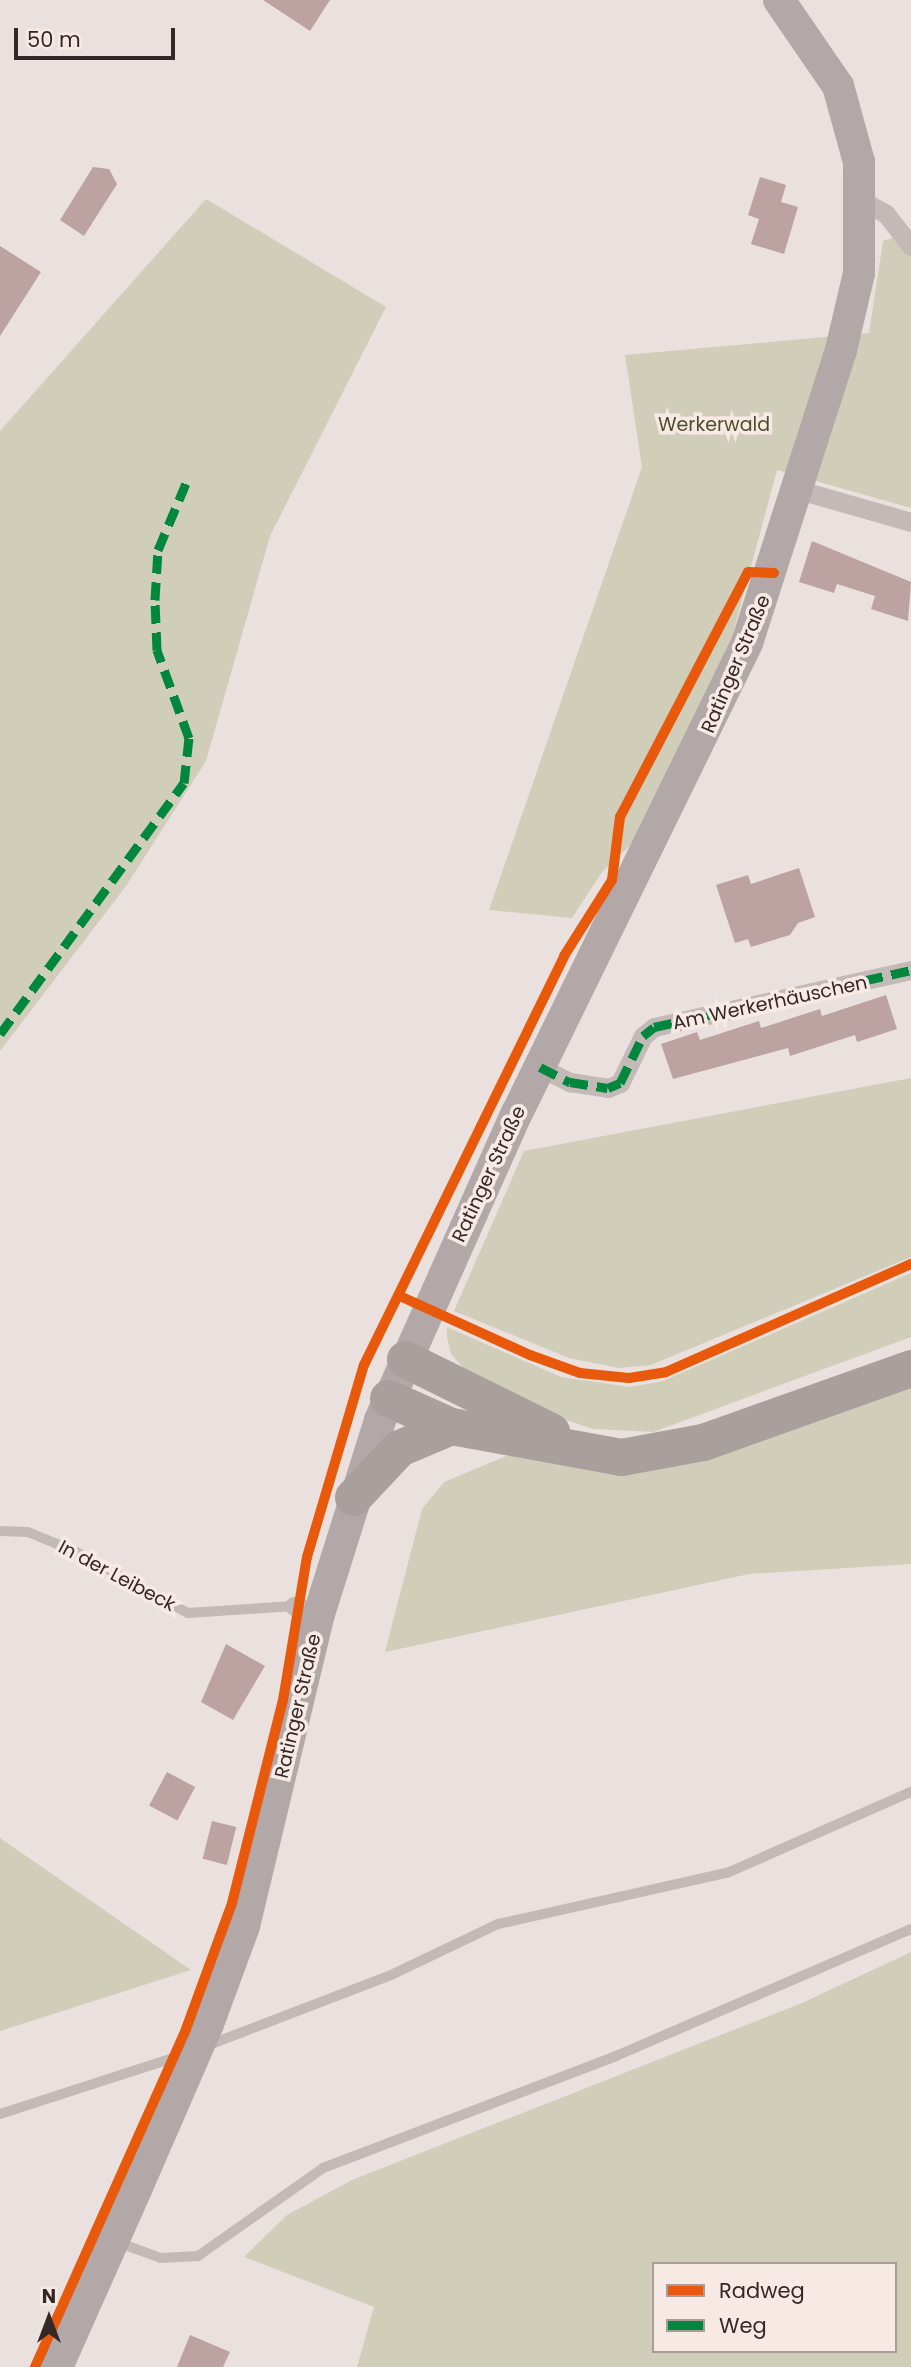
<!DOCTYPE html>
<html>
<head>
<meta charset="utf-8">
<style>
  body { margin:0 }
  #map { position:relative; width:911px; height:2367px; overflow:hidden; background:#eae1de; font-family:Poppins,sans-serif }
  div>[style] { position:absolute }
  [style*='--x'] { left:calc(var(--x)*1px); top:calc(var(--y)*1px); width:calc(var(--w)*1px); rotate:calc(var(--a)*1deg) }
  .green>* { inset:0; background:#d0cdb9 }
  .building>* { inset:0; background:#bca2a1; transform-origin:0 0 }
  .lane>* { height:10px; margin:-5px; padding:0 5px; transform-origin:5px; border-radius:5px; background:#c3bab7 }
  .street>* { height:19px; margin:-9.5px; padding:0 9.5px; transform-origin:9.5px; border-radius:9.5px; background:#c3bab7 }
  .primary>* { height:32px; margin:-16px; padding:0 16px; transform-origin:16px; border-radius:16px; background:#b1a8a7 }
  .highway>* { height:37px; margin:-18.5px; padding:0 18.5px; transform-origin:18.5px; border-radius:18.5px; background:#a9a09d }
  .primary-bridge>* { height:32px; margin:-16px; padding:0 16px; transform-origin:16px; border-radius:16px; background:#b1a8a7 }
  .quiet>* { height:9px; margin-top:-4.5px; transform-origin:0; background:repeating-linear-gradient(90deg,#00873e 0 18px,transparent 0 27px) }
  .cycleway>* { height:10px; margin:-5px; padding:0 5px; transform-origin:5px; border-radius:5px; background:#e8590c }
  span { translate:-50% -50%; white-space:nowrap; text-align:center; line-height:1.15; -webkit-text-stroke:7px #f7eae5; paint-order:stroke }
  .park-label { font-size:19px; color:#4c4f2c }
  .street-label { font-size:19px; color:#332727 }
  .legend { position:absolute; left:652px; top:2262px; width:245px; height:91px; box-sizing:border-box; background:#f7eae5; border:2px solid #a99c99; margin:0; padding:9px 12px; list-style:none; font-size:21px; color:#332727 }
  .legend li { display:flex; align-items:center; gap:14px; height:35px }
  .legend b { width:35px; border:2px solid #a99c99 }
  .north { position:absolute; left:14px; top:2283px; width:70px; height:70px; -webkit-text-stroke:5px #f7eae5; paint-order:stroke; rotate:0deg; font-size:19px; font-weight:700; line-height:28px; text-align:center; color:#332727 }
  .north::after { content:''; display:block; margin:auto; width:24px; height:32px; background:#332727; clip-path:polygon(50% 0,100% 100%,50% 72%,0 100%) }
  .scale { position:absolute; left:14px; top:28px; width:161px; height:32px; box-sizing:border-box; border:4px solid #332727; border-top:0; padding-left:9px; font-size:21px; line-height:24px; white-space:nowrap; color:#332727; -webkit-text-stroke:5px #f7eae5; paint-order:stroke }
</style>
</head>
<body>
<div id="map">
  <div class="green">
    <div style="clip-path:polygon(206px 199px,386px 307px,270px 536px,206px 761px,126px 886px,0 1051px,0 431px)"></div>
    <div style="clip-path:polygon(895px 237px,911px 257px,911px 508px,777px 470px,726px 659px,639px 837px,602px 872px,572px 918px,489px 910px,642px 467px,625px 355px,869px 333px,883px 241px)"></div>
    <div style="clip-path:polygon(911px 1078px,911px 1257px,651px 1365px,619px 1368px,569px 1358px,454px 1311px,524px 1151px)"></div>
    <div style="clip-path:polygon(911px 1273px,911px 1337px,653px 1432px,593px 1429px,563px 1419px,464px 1369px,451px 1354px,447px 1337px,447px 1327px,561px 1377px,630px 1387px,663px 1381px)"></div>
    <div style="clip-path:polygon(911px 1381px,911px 1564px,749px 1574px,385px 1652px,422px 1509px,444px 1482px,511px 1454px,605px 1470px)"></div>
    <div style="clip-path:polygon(0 1838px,191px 1970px,0 2031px)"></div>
    <div style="clip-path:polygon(evenodd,911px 1952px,911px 2367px,357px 2367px,374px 2307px,244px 2257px,287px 2215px,352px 2180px,802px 2003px,911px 1952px,654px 2264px,895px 2264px,895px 2351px,654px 2351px,654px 2264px)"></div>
  </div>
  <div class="building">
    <div style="clip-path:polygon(263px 0,330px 0,310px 31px)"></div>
    <div style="clip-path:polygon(93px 167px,109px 169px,117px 184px,84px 236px,60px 220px)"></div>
    <div style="clip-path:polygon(760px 177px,786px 185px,781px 202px,798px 207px,784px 254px,751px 244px,759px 219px,748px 215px)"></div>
    <div style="clip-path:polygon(0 246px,41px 272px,0 336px)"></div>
    <div style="clip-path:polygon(812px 541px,911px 582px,908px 621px,871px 609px,875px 596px,837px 584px,834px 593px,799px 582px)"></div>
    <div style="clip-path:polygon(799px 868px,815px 917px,798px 923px,790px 935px,751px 947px,748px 939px,735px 943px,716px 885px,748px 875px,751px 884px)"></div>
    <div style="clip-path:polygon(886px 995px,897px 1029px,857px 1042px,855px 1035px,790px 1056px,788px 1048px,673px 1079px,661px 1044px,697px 1032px,700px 1040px,759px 1021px,761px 1028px,820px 1009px,822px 1016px)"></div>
    <div style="clip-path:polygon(226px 1644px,265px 1666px,233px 1720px,201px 1702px)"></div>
    <div style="left:167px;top:1772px;width:32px;height:38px;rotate:28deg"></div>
    <div style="left:212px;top:1821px;width:25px;height:39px;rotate:14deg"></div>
    <div style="clip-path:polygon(190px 2335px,230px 2352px,223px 2367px,177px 2367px)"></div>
  </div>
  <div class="lane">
    <div style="--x:0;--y:1531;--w:28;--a:2"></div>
    <div style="--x:28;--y:1532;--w:52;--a:22.6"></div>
    <div style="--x:76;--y:1552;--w:128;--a:28.6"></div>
    <div style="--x:188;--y:1613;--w:106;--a:-3.8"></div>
    <div style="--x:206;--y:2046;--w:198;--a:-21"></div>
    <div style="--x:391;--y:1975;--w:119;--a:-25.5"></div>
    <div style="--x:498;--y:1924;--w:235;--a:-12.6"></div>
    <div style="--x:727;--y:1873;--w:201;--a:-23.8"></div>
    <div style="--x:0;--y:2114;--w:195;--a:-17.9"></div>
    <div style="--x:117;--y:2242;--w:47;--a:20"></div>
    <div style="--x:161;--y:2258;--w:37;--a:-3"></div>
    <div style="--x:198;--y:2256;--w:153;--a:-35.1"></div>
    <div style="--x:323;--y:2168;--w:314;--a:-20.9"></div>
    <div style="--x:616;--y:2056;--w:321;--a:-23.3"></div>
  </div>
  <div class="street">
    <div style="--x:862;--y:201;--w:27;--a:28"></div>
    <div style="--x:886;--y:214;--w:41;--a:52"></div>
    <div style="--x:799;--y:490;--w:116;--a:15.9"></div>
    <div style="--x:540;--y:1067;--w:34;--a:27"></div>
    <div style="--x:570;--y:1082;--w:38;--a:9"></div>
    <div style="--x:608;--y:1088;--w:13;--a:-23"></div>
    <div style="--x:620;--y:1083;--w:52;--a:-63.9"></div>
    <div style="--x:643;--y:1036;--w:14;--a:-39"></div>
    <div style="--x:654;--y:1027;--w:263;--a:-12.5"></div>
    <div style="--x:294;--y:1606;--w:26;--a:18"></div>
  </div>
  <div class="primary">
    <div style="--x:208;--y:2024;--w:104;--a:-69.8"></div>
    <div style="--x:244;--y:1926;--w:321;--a:-76.5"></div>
    <div style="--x:319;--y:1614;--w:203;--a:-72.5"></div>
    <div style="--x:380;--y:1420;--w:336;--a:-66"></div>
    <div style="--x:517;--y:1113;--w:523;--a:-63.92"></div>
    <div style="--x:747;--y:643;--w:308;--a:-72.2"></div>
    <div style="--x:841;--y:350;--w:79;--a:-76.8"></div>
    <div style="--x:859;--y:273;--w:111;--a:-90"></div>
    <div style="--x:859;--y:162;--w:79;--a:-105.4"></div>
    <div style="--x:838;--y:86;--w:104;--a:-124.5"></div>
    <div style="--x:57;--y:2367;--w:197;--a:-66"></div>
  </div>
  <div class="highway">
    <div style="--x:405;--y:1359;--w:163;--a:26.3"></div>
    <div style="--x:388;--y:1398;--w:69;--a:24"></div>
    <div style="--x:451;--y:1426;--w:173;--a:10.3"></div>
    <div style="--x:621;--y:1457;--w:83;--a:-10.4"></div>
    <div style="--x:703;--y:1442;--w:221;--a:-19.6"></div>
    <div style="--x:353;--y:1497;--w:67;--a:-46.8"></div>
    <div style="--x:399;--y:1448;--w:56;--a:-22.9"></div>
  </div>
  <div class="primary-bridge">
    <div style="--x:137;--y:2187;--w:178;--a:-66.5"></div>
  </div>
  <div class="quiet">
    <div style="--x:0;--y:1034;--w:311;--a:-53.8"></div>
    <div style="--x:184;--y:783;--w:45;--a:-83.7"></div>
    <div style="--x:189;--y:738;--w:94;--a:-110"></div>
    <div style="--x:157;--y:650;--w:50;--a:-92.3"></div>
    <div style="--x:155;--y:600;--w:50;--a:-86.6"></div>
    <div style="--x:158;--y:550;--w:73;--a:-67.3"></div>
    <div style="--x:540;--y:1067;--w:34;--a:27"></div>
    <div style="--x:570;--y:1082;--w:38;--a:9"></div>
    <div style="--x:608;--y:1088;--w:13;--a:-23"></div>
    <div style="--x:620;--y:1083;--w:52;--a:-63.9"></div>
    <div style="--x:643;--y:1036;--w:14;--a:-39"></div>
    <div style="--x:654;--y:1027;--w:263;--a:-12.5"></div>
  </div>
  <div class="cycleway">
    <div style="--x:402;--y:1297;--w:141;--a:24.4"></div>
    <div style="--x:530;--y:1355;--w:53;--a:19.8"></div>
    <div style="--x:580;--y:1373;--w:49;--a:5.8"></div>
    <div style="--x:629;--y:1378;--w:37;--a:-9"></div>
    <div style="--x:666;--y:1372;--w:268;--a:-23.8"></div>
    <div style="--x:35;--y:2367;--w:370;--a:-65.9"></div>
    <div style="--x:186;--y:2029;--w:134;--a:-69.9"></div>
    <div style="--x:232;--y:1903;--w:209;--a:-75.9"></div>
    <div style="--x:283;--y:1700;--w:145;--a:-80.5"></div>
    <div style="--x:307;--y:1557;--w:200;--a:-73.5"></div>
    <div style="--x:364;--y:1365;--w:455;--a:-63.9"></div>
    <div style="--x:564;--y:956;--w:90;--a:-57.7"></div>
    <div style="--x:612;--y:880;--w:64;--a:-82.8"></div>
    <div style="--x:620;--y:817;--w:276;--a:-62.4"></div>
    <div style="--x:748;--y:572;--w:26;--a:2"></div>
  </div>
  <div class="park-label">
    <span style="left:714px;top:425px">Werkerwald</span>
  </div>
  <div class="street-label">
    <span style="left:736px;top:664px;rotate:-67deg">Ratinger Straße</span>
    <span style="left:770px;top:1003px;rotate:-12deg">Am Werkerhäuschen</span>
    <span style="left:489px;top:1174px;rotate:-65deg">Ratinger Straße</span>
    <span style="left:117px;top:1576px;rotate:28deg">In der Leibeck</span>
    <span style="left:298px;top:1706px;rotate:-77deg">Ratinger Straße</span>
  </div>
  <ul class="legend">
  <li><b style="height:9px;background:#e8590c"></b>Radweg</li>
  <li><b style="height:9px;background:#00873e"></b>Weg</li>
  </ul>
  <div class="north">N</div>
  <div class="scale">50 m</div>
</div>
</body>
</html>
